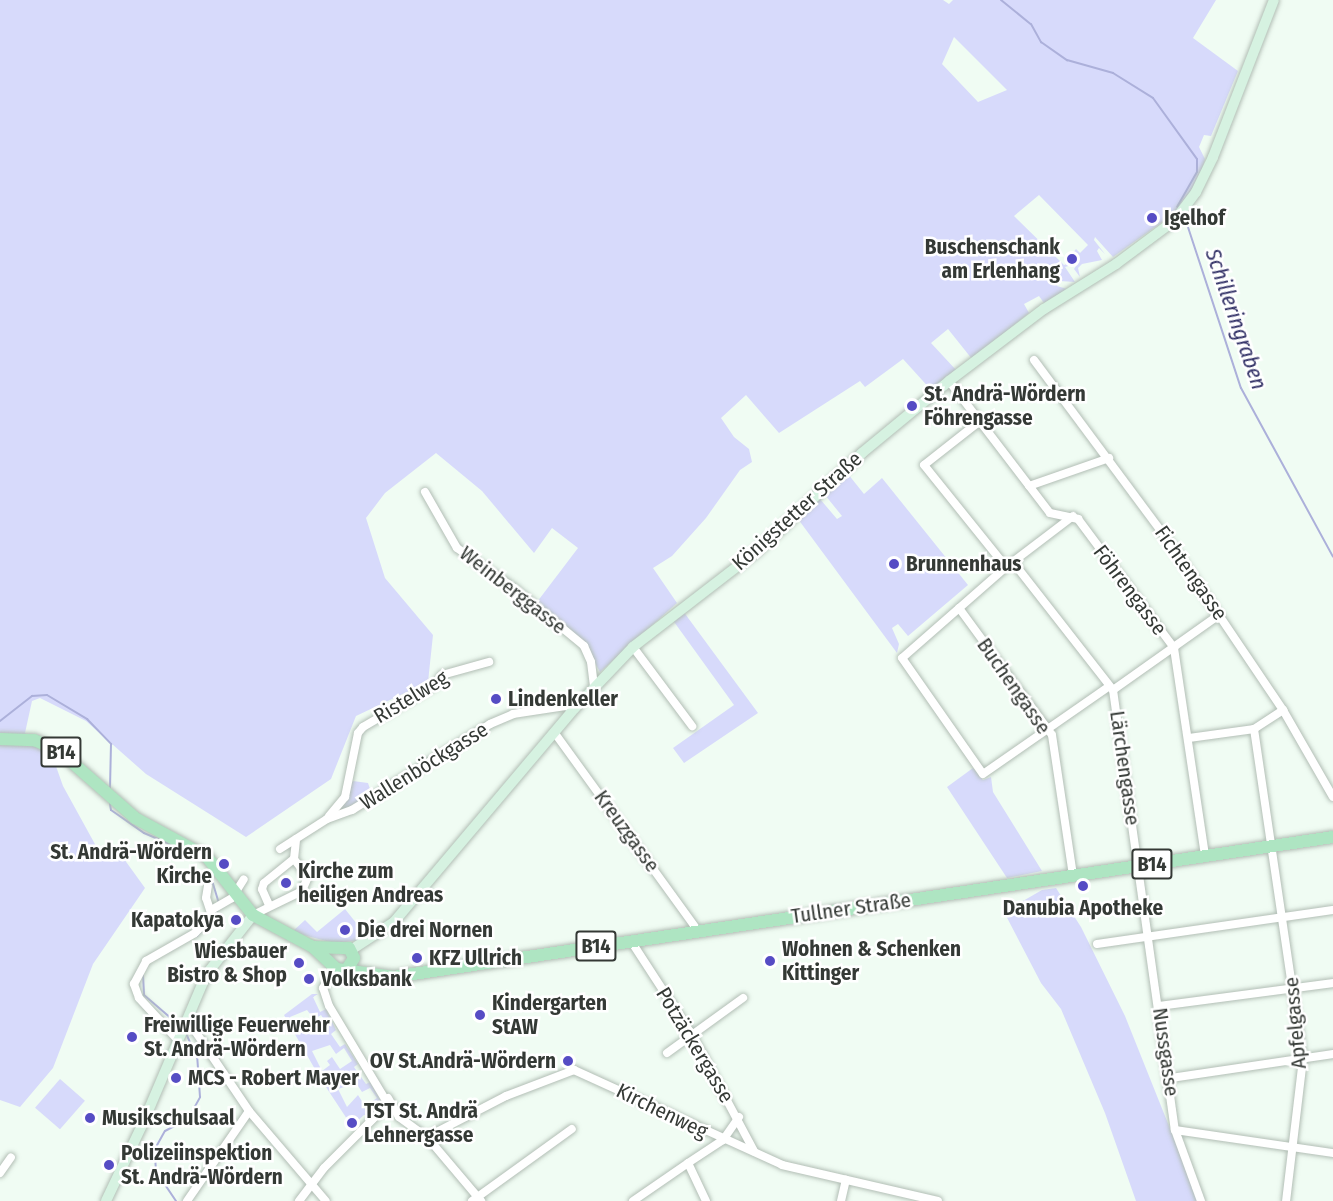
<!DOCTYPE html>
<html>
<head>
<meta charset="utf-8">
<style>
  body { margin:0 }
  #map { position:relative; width:1333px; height:1201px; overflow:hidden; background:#f0fcf3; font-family:"Fira Sans Condensed",sans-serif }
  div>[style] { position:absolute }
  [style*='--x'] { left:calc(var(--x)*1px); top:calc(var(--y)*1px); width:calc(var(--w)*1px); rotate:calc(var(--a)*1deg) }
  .green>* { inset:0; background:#d7dafb; transform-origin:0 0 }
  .stream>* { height:2px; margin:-1px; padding:0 1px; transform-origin:1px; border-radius:1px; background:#acb0da }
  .roads { filter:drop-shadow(0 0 2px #b2beb5) drop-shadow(0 0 2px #b2beb5) }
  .street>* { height:8px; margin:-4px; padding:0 4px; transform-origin:4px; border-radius:4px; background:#fff }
  .secondary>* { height:10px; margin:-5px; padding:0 5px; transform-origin:5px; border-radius:5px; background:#d6f2e1 }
  .primary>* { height:12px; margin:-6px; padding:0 6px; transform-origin:6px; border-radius:6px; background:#aee5c2 }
  .dots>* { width:16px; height:16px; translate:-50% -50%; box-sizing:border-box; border:3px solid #fff; border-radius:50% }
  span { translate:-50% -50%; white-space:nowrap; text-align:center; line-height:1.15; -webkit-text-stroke:5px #fff; paint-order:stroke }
  .shield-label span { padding:2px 4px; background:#fff; border:2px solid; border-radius:4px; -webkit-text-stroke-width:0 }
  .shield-label { font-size:20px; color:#343935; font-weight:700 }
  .poi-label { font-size:21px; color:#343935; font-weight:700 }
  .left { translate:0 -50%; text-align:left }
  .right { translate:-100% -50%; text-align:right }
  .street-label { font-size:21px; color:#343935 }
  .water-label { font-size:22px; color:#333267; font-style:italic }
</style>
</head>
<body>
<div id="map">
  <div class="green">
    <div style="clip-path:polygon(evenodd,0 0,943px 0,949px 4px,953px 0,1216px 0,1193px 38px,1238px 71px,1211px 136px,1204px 135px,1199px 147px,1205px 159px,1203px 167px,1187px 199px,1172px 215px,1113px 257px,1095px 237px,1094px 240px,1105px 254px,1099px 248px,1097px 251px,1102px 260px,1082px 264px,1078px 268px,1080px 277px,1074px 269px,1078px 263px,1065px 267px,1075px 282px,1060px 281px,1057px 286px,1067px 289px,1044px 303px,1039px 296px,1024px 304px,1029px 313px,972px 359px,948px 329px,931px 343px,957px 371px,932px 391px,903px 359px,865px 387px,860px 381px,779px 433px,746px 395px,721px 418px,734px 437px,749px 449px,752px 462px,740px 470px,706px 518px,672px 556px,653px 568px,677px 603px,600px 672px,585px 645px,537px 602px,578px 548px,552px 528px,534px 553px,482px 491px,436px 453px,385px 493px,366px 518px,385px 578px,433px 635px,428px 682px,356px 716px,331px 779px,246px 837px,146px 774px,86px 721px,40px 698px,32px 701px,25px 733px,52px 755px,63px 786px,96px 846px,119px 852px,145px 888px,93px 964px,53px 1068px,20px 1107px,0 1100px,0 0,954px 37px,1007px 90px,978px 102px,942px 64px,954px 37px,0 0,1039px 195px,1088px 245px,1080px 253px,1076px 249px,1073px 253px,1077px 257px,1070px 263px,1064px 265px,1014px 216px,1039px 195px)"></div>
    <div style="clip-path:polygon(848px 474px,864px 494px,882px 478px,968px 585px,908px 636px,898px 624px,892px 628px,899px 644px,897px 653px,798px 519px,820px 499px,837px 519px,842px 516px,825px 495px)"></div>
    <div style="clip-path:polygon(683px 611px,758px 713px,684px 763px,673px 748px,734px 705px,672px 619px)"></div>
    <div style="clip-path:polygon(973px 768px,983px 780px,991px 777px,993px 792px,1042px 871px,1007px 878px,947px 787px)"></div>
    <div style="clip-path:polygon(353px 781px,368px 783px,372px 795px,334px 814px)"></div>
    <div style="clip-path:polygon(1056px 888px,1081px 927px,1125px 1016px,1199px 1201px,1136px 1201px,1105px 1113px,1061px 1009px,1041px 983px,1004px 912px,1042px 890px)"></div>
    <div style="clip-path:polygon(345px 909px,365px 934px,361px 940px,334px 943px,292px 932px,305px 920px,317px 932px)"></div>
    <div style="clip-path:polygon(evenodd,312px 994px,318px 994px,313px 997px,320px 1012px,326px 1009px,336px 1030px,331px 1034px,340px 1047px,345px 1044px,358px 1064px,354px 1067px,366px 1084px,370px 1082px,381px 1101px,380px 1108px,371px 1116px,364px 1115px,354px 1124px,349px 1122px,320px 1078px,284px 1015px,312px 994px,307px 1010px,314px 1019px,321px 1015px,329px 1027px,318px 1035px,310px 1022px,299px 1035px,290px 1017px,307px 1010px,312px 994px,330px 1045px,336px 1054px,344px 1048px,352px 1061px,340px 1069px,332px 1057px,327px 1061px,330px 1065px,322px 1071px,312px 1051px,330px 1045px,312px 994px,356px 1083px,362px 1092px,370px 1088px,377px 1098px,365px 1106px,358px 1095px,347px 1107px,338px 1089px,356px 1083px)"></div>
    <div style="left:60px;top:1079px;width:33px;height:38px;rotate:41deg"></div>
  </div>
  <div class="stream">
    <div style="--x:1001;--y:0;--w:38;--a:39"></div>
    <div style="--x:1031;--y:24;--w:21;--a:61"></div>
    <div style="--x:1041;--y:42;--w:32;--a:35"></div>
    <div style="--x:1067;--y:60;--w:48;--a:15.8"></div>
    <div style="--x:1113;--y:73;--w:47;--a:32"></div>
    <div style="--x:1153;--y:98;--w:75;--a:54.2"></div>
    <div style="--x:1197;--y:159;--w:13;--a:90"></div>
    <div style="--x:1197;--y:172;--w:40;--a:119.7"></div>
    <div style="--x:1184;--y:215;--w:182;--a:71.8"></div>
    <div style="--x:1241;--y:388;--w:192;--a:61.4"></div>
    <div style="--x:0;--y:721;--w:41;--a:-38"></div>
    <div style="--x:32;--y:696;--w:15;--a:-4"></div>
    <div style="--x:47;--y:695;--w:47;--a:31"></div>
    <div style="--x:87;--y:719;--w:35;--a:46"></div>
    <div style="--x:111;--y:744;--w:45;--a:91.3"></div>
    <div style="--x:110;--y:804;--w:6;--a:81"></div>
    <div style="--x:111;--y:810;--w:40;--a:34.9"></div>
    <div style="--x:144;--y:833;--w:30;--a:23"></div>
    <div style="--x:210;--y:874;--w:30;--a:73"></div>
    <div style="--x:197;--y:936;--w:36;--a:-51"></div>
    <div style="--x:143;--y:975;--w:20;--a:87"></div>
    <div style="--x:144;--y:995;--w:48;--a:40.7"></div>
    <div style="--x:176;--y:1201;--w:36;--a:-124"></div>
    <div style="--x:156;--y:1171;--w:13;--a:-94"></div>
    <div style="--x:155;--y:1158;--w:11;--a:-85"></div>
    <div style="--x:156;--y:1147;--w:18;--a:-61"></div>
    <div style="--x:165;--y:1131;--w:26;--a:-28"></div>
    <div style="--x:188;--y:1119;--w:25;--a:-61"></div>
    <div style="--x:200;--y:1097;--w:39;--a:-94"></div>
    <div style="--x:197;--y:1058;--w:27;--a:-114"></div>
  </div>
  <div class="roads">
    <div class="street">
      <div style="--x:1034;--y:360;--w:233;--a:53.4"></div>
      <div style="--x:1173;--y:547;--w:197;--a:56"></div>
      <div style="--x:1283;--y:710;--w:100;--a:60.1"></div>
      <div style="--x:949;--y:381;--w:166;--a:52.6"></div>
      <div style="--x:1050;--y:513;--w:29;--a:12"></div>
      <div style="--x:1078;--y:519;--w:161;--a:53.3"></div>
      <div style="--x:1174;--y:648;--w:210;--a:81.5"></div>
      <div style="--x:980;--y:421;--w:71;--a:141.8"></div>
      <div style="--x:924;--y:465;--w:131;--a:51.2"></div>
      <div style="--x:1029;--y:486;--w:85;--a:-19.3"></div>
      <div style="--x:425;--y:492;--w:64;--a:60.3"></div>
      <div style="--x:457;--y:548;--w:70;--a:35.1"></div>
      <div style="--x:514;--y:588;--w:91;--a:39.6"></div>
      <div style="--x:584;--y:646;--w:17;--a:66"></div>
      <div style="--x:591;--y:662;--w:25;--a:83"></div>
      <div style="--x:1073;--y:516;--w:84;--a:142.7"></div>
      <div style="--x:1006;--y:567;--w:138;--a:138.8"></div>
      <div style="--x:902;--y:658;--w:141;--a:55.1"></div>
      <div style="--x:983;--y:774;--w:152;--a:-34.8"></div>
      <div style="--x:1013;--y:562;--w:162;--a:52"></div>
      <div style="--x:1113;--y:690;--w:444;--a:82"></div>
      <div style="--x:1175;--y:1130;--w:76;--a:69.9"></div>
      <div style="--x:959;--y:608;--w:157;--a:53.8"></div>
      <div style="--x:1052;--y:735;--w:143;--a:81.5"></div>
      <div style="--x:633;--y:647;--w:99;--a:53.2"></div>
      <div style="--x:1113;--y:690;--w:130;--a:-35.3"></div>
      <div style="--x:1254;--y:729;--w:334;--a:81.6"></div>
      <div style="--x:1303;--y:1059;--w:143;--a:96.8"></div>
      <div style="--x:554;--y:732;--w:246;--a:54.1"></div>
      <div style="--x:1189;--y:738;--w:66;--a:-7.9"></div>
      <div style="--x:1254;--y:729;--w:35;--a:-33"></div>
      <div style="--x:329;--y:816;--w:25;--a:-50"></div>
      <div style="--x:345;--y:797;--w:65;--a:-78.5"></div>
      <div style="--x:358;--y:733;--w:8;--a:-50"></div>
      <div style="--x:363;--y:727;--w:83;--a:-30.3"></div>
      <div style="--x:435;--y:685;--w:12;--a:-55"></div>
      <div style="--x:442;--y:675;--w:49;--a:-15.5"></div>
      <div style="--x:280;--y:849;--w:56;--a:-32.6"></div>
      <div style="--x:327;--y:819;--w:27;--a:-20"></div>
      <div style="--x:352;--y:810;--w:163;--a:-31.9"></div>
      <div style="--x:490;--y:724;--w:25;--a:-23"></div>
      <div style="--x:513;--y:714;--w:53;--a:-8.7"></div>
      <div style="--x:565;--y:706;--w:10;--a:11"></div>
      <div style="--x:269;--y:905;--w:17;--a:-114"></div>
      <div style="--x:262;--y:889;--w:6;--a:-72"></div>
      <div style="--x:264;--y:883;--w:38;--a:-39"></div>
      <div style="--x:213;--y:909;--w:22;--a:-30"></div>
      <div style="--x:232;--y:898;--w:22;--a:-58"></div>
      <div style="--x:253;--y:915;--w:55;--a:-26.1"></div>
      <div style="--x:302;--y:891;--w:15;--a:-67"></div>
      <div style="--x:308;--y:877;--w:23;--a:-128"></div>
      <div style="--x:294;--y:859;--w:20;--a:-84"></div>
      <div style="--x:631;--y:941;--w:112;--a:57"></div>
      <div style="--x:692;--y:1035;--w:132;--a:61.9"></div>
      <div style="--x:1097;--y:944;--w:238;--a:-8.2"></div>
      <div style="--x:1159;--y:1006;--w:176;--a:-7.5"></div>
      <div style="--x:187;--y:1019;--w:111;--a:56"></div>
      <div style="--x:249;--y:1111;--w:118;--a:49.5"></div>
      <div style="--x:177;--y:1039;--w:56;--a:-132.8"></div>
      <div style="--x:139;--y:998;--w:15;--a:-110"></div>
      <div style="--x:134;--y:984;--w:26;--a:-62"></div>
      <div style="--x:146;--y:961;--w:56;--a:-29.7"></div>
      <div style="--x:195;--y:933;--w:24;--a:-45"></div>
      <div style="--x:212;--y:916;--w:19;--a:-108"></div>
      <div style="--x:206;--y:898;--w:12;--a:-81"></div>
      <div style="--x:667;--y:1053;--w:94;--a:-35.9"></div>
      <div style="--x:1171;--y:1078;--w:164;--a:-8.4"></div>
      <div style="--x:388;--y:1098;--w:22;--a:60"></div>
      <div style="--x:399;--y:1117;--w:34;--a:36"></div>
      <div style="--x:427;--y:1137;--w:84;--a:49.8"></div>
      <div style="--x:1175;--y:1130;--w:160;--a:8.3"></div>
      <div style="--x:427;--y:1137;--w:89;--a:-27.4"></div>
      <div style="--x:506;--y:1096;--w:73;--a:-20.9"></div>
      <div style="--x:574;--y:1070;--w:229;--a:24.5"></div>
      <div style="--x:782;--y:1165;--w:160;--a:13"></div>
      <div style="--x:0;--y:1173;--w:19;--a:-55"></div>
      <div style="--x:187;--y:1201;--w:109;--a:-55.4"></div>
      <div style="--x:299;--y:1201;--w:41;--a:-52.9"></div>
      <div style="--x:324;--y:1168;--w:91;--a:-45"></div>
      <div style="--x:388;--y:1104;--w:114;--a:-121"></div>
      <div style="--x:329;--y:1006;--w:19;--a:-108"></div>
      <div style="--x:323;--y:988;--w:23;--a:-59"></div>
      <div style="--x:472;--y:1201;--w:123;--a:-35.8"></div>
      <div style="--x:633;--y:1201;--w:67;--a:-34.6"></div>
      <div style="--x:706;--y:1201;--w:42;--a:-115.3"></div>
      <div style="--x:688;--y:1163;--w:42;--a:-33.3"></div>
      <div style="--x:723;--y:1140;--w:28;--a:-55"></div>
      <div style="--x:841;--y:1201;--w:22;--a:-77"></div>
    </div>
    <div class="secondary">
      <div style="--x:351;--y:950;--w:51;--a:-33.1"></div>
      <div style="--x:394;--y:922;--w:280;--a:-49.8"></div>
      <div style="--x:575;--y:708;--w:84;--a:-46.4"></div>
      <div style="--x:633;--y:647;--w:155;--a:-37.7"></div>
      <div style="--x:756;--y:552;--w:145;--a:-43"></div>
      <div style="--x:862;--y:453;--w:113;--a:-39.6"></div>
      <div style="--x:949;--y:381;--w:119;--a:-37.2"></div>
      <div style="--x:1044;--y:309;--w:85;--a:-32"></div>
      <div style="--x:1116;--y:264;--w:74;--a:-36.7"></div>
      <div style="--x:1175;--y:220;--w:35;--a:-53"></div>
      <div style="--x:1196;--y:192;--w:39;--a:-64"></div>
      <div style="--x:1213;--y:157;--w:168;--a:-68.8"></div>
      <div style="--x:106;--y:1201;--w:86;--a:-64.6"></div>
      <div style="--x:143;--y:1123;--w:161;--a:-66.9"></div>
      <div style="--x:206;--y:975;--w:76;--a:-51.9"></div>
    </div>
    <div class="primary">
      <div style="--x:0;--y:739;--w:34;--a:2"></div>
      <div style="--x:34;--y:740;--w:26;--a:23"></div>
      <div style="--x:58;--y:750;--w:103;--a:41.4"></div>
      <div style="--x:135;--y:818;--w:82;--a:28.4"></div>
      <div style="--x:207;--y:857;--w:74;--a:51.6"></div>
      <div style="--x:253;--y:915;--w:68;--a:28.1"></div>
      <div style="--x:313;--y:947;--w:36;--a:2"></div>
      <div style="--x:349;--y:948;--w:11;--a:63"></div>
      <div style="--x:354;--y:958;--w:13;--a:122"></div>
      <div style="--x:313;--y:947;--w:33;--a:43"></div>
      <div style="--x:337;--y:969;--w:57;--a:8.1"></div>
      <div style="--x:393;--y:977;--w:950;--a:-8.47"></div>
    </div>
  </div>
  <div class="dots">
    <div style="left:1152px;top:218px;background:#564cc4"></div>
    <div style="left:1072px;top:259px;background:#564cc4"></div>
    <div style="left:912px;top:406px;background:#564cc4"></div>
    <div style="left:894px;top:564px;background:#564cc4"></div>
    <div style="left:496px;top:699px;background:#564cc4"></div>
    <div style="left:224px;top:864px;background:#564cc4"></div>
    <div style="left:286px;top:883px;background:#564cc4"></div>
    <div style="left:1083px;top:886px;background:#564cc4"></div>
    <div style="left:236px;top:920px;background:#564cc4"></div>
    <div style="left:345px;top:930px;background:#564cc4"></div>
    <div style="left:417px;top:958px;background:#564cc4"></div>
    <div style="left:770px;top:961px;background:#564cc4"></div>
    <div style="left:299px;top:963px;background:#564cc4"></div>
    <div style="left:309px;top:979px;background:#564cc4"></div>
    <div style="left:480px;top:1015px;background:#564cc4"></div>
    <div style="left:132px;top:1037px;background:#564cc4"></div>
    <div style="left:568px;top:1061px;background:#564cc4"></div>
    <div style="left:176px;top:1078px;background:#564cc4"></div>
    <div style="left:90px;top:1118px;background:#564cc4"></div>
    <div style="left:352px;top:1123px;background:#564cc4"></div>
    <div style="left:109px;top:1165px;background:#564cc4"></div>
  </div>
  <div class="shield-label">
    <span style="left:61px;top:752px">B14</span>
    <span style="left:1152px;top:864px">B14</span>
    <span style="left:596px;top:946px">B14</span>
  </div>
  <div class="poi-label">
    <span class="left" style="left:1164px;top:218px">Igelhof</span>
    <span class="right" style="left:1060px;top:259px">Buschenschank<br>am Erlenhang</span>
    <span class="left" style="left:924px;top:406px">St. Andrä-Wördern<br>Föhrengasse</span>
    <span class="left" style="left:906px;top:564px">Brunnenhaus</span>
    <span class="left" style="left:508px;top:699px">Lindenkeller</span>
    <span class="right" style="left:212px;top:864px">St. Andrä-Wördern<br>Kirche</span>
    <span class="left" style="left:298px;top:883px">Kirche zum<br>heiligen Andreas</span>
    <span style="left:1083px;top:908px">Danubia Apotheke</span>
    <span class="right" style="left:224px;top:920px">Kapatokya</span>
    <span class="left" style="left:357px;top:930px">Die drei Nornen</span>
    <span class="left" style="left:782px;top:961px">Wohnen &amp; Schenken<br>Kittinger</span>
    <span class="right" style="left:287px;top:963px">Wiesbauer<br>Bistro &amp; Shop</span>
    <span class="left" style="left:429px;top:958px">KFZ Ullrich</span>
    <span class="left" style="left:321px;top:979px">Volksbank</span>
    <span class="left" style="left:492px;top:1015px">Kindergarten<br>StAW</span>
    <span class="left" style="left:144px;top:1037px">Freiwillige Feuerwehr<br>St. Andrä-Wördern</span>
    <span class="right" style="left:556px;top:1061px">OV St.Andrä-Wördern</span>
    <span class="left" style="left:188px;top:1078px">MCS - Robert Mayer</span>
    <span class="left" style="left:364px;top:1123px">TST St. Andrä<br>Lehnergasse</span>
    <span class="left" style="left:102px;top:1118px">Musikschulsaal</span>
    <span class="left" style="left:121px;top:1165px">Polizeiinspektion<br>St. Andrä-Wördern</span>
  </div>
  <div class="street-label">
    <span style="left:797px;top:511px;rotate:-42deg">Königstetter Straße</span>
    <span style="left:1191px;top:573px;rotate:55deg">Fichtengasse</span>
    <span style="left:513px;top:590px;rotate:38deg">Weinberggasse</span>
    <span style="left:1130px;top:590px;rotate:53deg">Föhrengasse</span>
    <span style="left:1014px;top:686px;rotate:55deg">Buchengasse</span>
    <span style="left:411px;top:697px;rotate:-31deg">Ristelweg</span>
    <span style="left:424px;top:766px;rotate:-32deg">Wallenböckgasse</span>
    <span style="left:1125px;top:768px;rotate:82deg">Lärchengasse</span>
    <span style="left:627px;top:831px;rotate:54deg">Kreuzgasse</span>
    <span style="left:851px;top:908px;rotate:-8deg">Tullner Straße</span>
    <span style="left:1295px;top:1023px;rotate:-95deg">Apfelgasse</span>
    <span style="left:695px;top:1045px;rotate:59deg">Potzäckergasse</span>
    <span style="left:1166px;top:1052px;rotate:82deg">Nussgasse</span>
    <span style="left:662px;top:1111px;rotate:26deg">Kirchenweg</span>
  </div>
  <div class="water-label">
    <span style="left:1236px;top:319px;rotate:71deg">Schilleringraben</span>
  </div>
</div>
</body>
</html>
